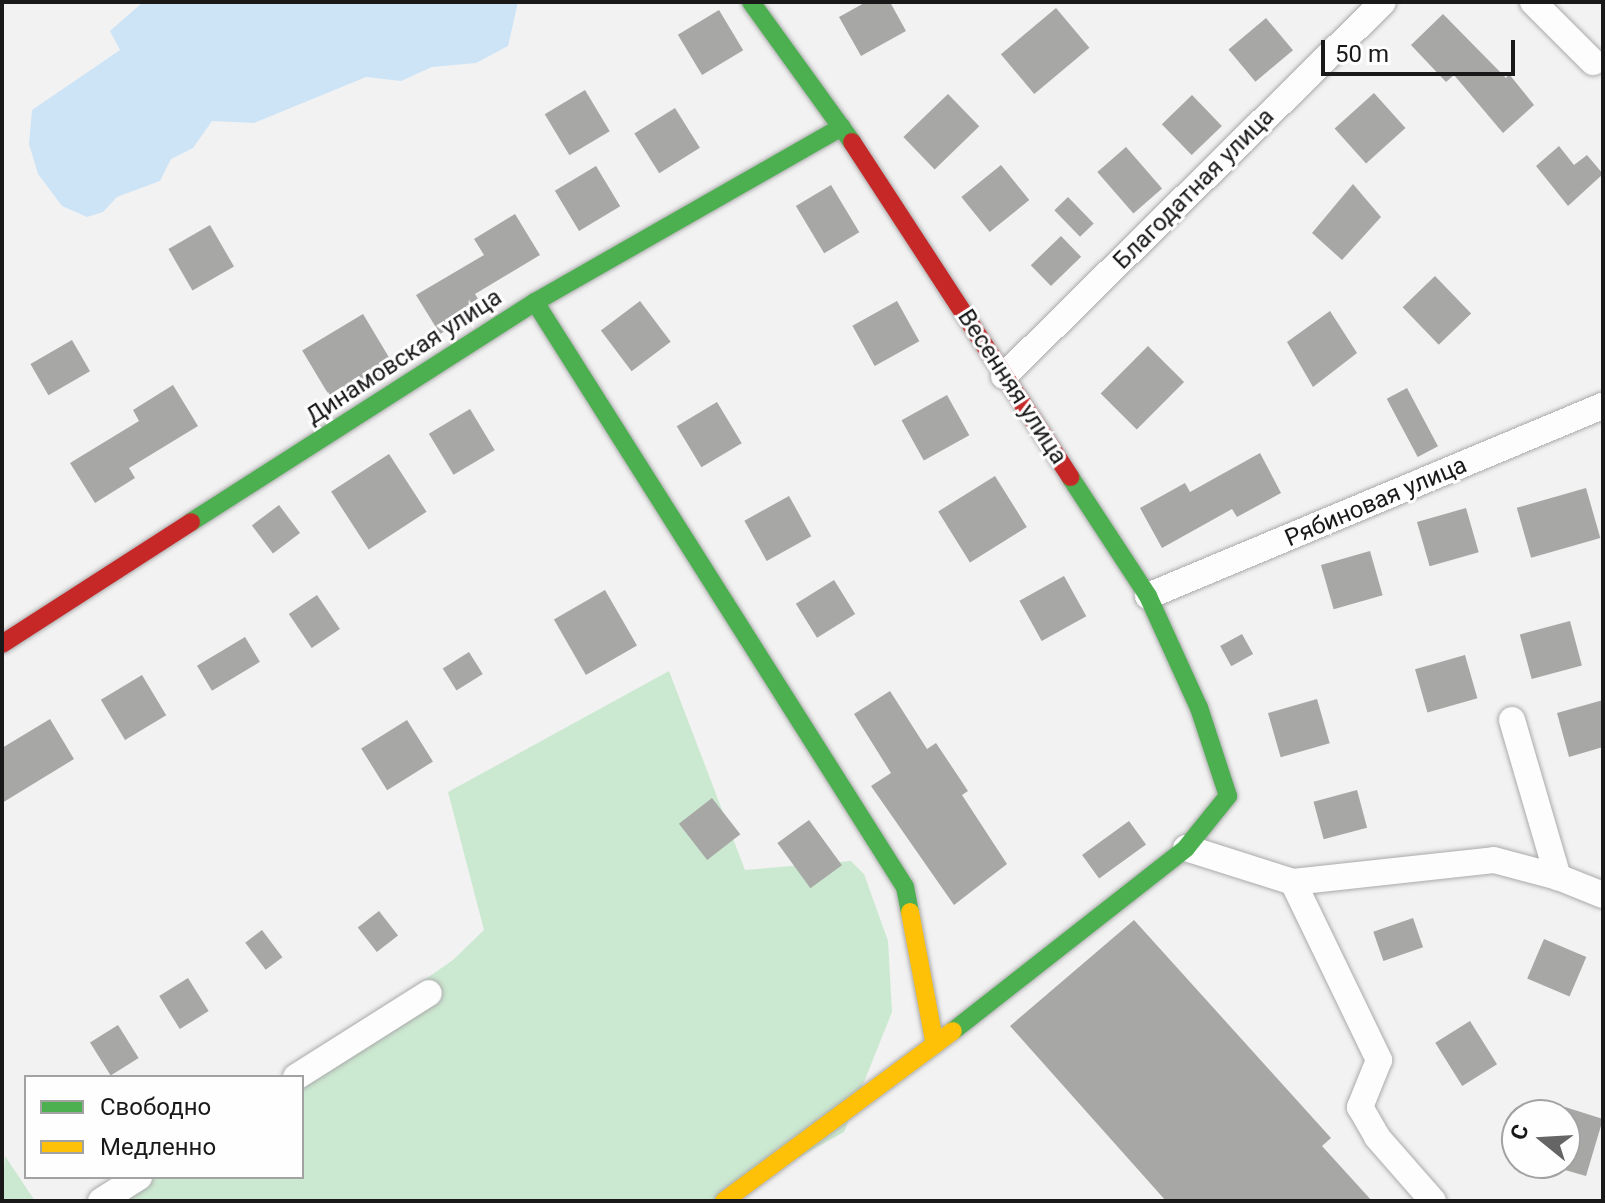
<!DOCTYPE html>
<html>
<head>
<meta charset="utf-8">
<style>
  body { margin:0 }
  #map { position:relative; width:1605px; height:1203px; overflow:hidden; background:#f2f2f2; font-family:Roboto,sans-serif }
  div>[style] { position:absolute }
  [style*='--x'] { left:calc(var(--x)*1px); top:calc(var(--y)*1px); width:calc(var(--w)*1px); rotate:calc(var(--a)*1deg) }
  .green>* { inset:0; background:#cbe8d0 }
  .water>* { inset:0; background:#cde4f7 }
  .building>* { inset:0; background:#a7a7a6; transform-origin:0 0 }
  .roads { filter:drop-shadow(0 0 2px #aaaaab) drop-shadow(0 0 2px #aaaaab) }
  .street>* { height:26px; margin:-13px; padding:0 13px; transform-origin:13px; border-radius:13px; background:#fdfdfd }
  .fast>* { height:18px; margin:-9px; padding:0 9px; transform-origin:9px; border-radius:9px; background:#4caf50 }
  .slow>* { height:18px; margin:-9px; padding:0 9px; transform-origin:9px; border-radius:9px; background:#ffc107 }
  .jam>* { height:18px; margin:-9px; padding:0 9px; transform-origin:9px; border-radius:9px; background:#c62828 }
  span { translate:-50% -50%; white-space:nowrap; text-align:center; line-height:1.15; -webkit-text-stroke:6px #fefeff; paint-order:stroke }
  .street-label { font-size:24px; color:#19191a }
  .frame { position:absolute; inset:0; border:4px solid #19191a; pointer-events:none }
  .legend { position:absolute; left:24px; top:1075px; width:280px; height:104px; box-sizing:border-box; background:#fefeff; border:2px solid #a2a2a3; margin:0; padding:10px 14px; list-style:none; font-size:24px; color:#19191a }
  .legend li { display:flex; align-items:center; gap:16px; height:40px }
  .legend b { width:40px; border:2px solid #a2a2a3 }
  .north { position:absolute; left:1501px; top:1099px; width:80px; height:80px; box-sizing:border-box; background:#fefeff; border:2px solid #a2a2a3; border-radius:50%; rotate:288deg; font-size:22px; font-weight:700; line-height:32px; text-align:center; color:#19191a }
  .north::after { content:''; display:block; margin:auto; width:28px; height:36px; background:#656566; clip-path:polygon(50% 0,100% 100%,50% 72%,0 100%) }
  .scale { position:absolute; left:1321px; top:40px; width:194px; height:36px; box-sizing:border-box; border:4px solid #19191a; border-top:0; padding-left:10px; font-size:24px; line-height:28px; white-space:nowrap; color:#19191a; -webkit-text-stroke:6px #fefeff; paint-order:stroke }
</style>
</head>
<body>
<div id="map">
  <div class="green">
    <div style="clip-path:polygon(669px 671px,745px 870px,851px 861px,864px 874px,888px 941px,892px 1012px,844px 1132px,721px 1201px,105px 1201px,140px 1177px,302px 1177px,302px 1077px,284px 1077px,453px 960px,484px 930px,448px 792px)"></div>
    <div style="clip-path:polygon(5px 1156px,35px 1201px,2px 1201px)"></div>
  </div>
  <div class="water">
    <div style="clip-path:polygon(143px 2px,518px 2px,508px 46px,476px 63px,432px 67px,401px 81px,366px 77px,254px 123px,212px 121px,193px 148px,171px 159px,160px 181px,117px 197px,103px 212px,87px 217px,62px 206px,38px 174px,29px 144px,32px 110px,120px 50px,110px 31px)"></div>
  </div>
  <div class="building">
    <div style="clip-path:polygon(866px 2px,890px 2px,906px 31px,861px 56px,839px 17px)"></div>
    <div style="left:1056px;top:8px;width:52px;height:72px;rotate:50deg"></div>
    <div style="left:719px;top:10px;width:47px;height:48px;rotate:59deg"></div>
    <div style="clip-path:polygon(1443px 14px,1506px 78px,1509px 74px,1534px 105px,1503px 133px,1454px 75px,1446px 82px,1411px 45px)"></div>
    <div style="left:1266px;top:18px;width:42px;height:49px;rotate:50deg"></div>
    <div style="left:585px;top:90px;width:48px;height:47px;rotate:59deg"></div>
    <div style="left:1374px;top:93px;width:47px;height:53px;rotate:48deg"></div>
    <div style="left:948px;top:94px;width:45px;height:62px;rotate:46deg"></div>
    <div style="left:1192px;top:95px;width:43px;height:42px;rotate:46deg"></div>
    <div style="left:675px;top:108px;width:47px;height:48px;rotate:58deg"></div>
    <div style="clip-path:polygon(1559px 146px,1574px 165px,1587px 155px,1603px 174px,1568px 206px,1536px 166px)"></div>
    <div style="left:1126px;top:147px;width:55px;height:38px;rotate:49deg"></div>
    <div style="left:1001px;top:165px;width:45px;height:51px;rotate:51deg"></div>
    <div style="left:596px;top:166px;width:47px;height:48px;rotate:59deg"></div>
    <div style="clip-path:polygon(1353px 184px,1381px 217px,1342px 260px,1312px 233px)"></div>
    <div style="left:831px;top:185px;width:55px;height:41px;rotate:59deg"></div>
    <div style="left:1068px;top:197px;width:37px;height:19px;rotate:46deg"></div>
    <div style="clip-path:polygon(515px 214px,540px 255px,475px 294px,484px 308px,440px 334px,416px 295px,484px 255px,474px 239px)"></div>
    <div style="left:210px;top:225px;width:48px;height:48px;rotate:60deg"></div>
    <div style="left:1061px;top:236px;width:29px;height:42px;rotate:46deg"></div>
    <div style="left:1435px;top:276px;width:52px;height:45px;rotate:46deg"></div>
    <div style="left:640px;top:301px;width:51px;height:49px;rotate:53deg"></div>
    <div style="left:897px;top:301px;width:46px;height:51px;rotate:61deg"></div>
    <div style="clip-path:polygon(1330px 311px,1357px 353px,1313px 387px,1287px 342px)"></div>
    <div style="left:363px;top:314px;width:62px;height:71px;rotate:59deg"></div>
    <div style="left:72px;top:340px;width:36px;height:48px;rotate:60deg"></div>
    <div style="left:1148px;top:346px;width:51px;height:67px;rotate:45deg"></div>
    <div style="clip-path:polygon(173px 385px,198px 426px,129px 468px,135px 478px,95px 503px,70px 463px,139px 421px,133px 410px)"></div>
    <div style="left:1407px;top:388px;width:66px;height:23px;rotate:62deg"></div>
    <div style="left:947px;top:395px;width:46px;height:52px;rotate:61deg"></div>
    <div style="left:717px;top:402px;width:48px;height:47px;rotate:59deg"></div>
    <div style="left:470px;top:409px;width:48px;height:48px;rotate:59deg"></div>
    <div style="clip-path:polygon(1260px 453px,1281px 493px,1237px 517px,1232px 509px,1162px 548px,1140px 508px,1185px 483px,1190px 492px)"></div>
    <div style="left:389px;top:454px;width:69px;height:69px;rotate:57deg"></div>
    <div style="left:995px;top:476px;width:60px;height:67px;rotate:58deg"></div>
    <div style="left:1586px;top:488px;width:52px;height:72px;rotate:74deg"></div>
    <div style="left:789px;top:496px;width:46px;height:51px;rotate:61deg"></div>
    <div style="left:279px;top:505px;width:35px;height:34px;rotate:53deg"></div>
    <div style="left:1466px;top:508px;width:46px;height:51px;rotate:74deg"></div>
    <div style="left:1370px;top:551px;width:46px;height:51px;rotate:74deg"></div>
    <div style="left:1064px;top:576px;width:46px;height:51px;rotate:61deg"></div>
    <div style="left:834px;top:580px;width:40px;height:45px;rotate:58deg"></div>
    <div style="left:605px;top:590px;width:64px;height:59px;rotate:60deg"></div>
    <div style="left:317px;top:595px;width:41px;height:34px;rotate:56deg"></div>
    <div style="left:1570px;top:621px;width:46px;height:52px;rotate:75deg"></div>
    <div style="left:1242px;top:634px;width:23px;height:25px;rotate:61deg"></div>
    <div style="left:245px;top:637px;width:29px;height:56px;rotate:59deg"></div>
    <div style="left:469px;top:652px;width:26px;height:31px;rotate:58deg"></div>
    <div style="left:1465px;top:655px;width:45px;height:52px;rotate:74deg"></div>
    <div style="left:142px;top:675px;width:47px;height:48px;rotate:59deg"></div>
    <div style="clip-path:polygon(890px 691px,927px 749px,936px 743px,968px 791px,962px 795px,1007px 864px,954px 905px,871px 786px,891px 773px,854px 714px)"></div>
    <div style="left:1317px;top:699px;width:46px;height:51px;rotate:74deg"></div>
    <div style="clip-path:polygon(1603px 700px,1603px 747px,1569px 757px,1557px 713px)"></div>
    <div style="clip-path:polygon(50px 719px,74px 759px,2px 803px,2px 748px)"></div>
    <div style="left:407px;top:720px;width:49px;height:54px;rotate:58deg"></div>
    <div style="left:1357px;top:790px;width:39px;height:45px;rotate:75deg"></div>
    <div style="left:712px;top:798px;width:46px;height:42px;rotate:52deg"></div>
    <div style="left:809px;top:820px;width:56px;height:39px;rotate:54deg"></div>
    <div style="left:1129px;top:821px;width:29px;height:58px;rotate:54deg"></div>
    <div style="left:379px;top:911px;width:31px;height:27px;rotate:52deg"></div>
    <div style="left:1413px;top:918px;width:31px;height:42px;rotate:71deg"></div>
    <div style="clip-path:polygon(1134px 920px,1331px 1138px,1322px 1146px,1372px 1201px,1166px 1201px,1010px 1026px)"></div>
    <div style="left:262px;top:930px;width:34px;height:21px;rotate:53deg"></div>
    <div style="left:1544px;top:939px;width:46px;height:43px;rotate:23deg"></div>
    <div style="left:188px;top:978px;width:39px;height:34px;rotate:58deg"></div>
    <div style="left:1470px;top:1021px;width:51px;height:41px;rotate:58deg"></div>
    <div style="left:118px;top:1025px;width:39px;height:33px;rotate:58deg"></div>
    <div style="clip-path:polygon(1565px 1107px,1603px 1119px,1586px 1176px,1565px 1170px)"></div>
  </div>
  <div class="roads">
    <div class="street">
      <div style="--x:1533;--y:2;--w:85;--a:45"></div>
      <div style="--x:1004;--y:376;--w:532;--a:-44.62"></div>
      <div style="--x:1148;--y:596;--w:493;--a:-22.7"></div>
      <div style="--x:1512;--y:720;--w:164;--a:73.7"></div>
      <div style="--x:1186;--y:848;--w:112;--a:17.6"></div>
      <div style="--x:1293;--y:882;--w:202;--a:-6.2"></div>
      <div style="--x:1494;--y:860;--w:66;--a:14.9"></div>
      <div style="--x:1558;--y:877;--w:48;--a:21.8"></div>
      <div style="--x:1293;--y:882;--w:198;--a:64.2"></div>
      <div style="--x:1379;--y:1060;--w:51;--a:112"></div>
      <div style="--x:1360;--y:1107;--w:34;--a:60"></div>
      <div style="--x:1377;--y:1137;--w:85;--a:48.8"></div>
      <div style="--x:296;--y:1077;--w:157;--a:-32.3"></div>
      <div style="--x:101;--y:1201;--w:45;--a:-32.3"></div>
    </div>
    <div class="fast">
      <div style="--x:751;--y:2;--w:173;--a:54.2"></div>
      <div style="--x:535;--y:302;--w:692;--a:57.69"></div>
      <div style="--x:905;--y:887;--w:25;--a:79"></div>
      <div style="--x:191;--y:522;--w:408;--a:-32.6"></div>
      <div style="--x:535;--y:302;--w:353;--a:-29.7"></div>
      <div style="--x:953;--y:1031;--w:296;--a:-38.1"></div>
      <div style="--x:1186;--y:848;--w:67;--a:-51.1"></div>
      <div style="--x:1228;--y:796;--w:93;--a:-108.2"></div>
      <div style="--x:1199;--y:708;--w:123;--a:-114.5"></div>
      <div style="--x:1148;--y:596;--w:142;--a:-123.2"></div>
    </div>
    <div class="slow">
      <div style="--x:910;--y:912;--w:135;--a:79.4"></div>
      <div style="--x:724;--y:1201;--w:285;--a:-36.6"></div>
    </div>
    <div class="jam">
      <div style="--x:852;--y:142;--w:400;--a:56.9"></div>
      <div style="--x:2;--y:644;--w:225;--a:-32.8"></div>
    </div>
  </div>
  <div class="street-label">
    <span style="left:1194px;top:189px;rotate:-45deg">Благодатная улица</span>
    <span style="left:404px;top:357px;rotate:-33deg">Динамовская улица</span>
    <span style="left:1012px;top:387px;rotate:57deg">Весенняя улица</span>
    <span style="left:1376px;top:502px;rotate:-23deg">Рябиновая улица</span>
  </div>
  <div class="frame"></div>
  <ul class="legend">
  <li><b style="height:10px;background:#4caf50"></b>Свободно</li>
  <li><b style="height:10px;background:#ffc107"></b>Медленно</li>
  </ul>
  <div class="north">С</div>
  <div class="scale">50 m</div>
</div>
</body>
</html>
